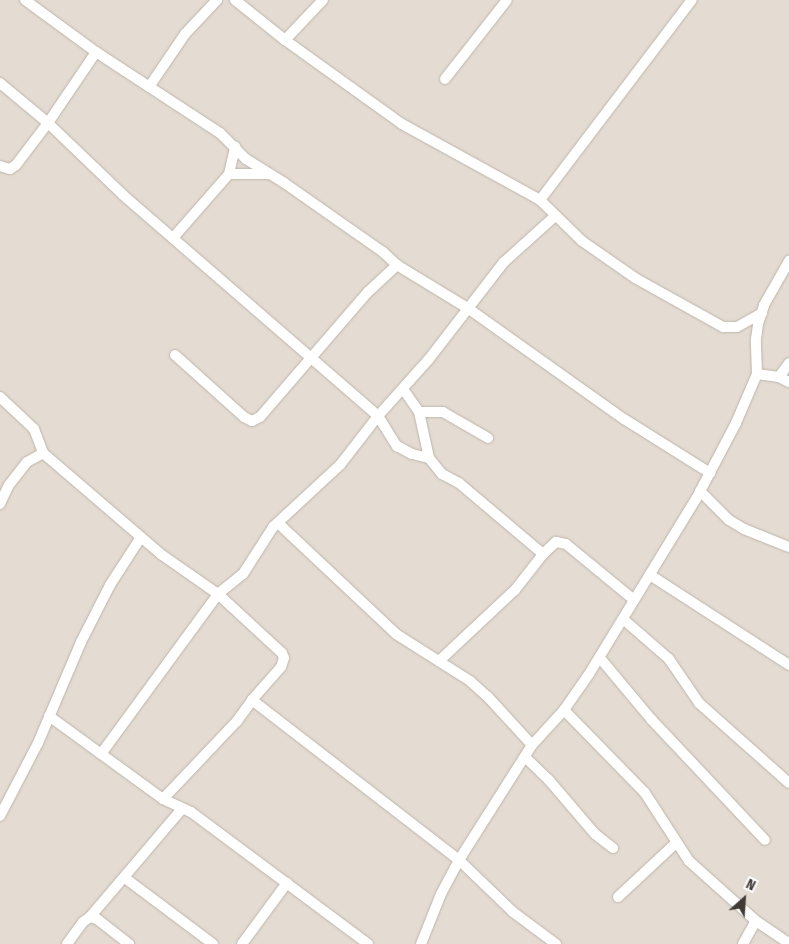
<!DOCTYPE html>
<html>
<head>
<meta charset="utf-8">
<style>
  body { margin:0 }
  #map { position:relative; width:789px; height:944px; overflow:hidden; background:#f1ebe4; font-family:"Fira Sans Condensed",sans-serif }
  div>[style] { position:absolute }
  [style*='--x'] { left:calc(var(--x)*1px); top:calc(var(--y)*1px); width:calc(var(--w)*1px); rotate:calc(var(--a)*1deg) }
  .residential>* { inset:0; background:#e4dcd2; transform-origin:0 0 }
  .roads { filter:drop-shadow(0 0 1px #beb4aa) drop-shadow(0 0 1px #beb4aa) }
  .street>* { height:10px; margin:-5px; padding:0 5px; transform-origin:5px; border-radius:5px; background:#fff }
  span { translate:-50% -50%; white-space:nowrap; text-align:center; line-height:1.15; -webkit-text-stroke:4.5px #fff; paint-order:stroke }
  .north { position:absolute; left:719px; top:874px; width:50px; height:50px; -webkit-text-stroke:4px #fff; paint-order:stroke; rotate:26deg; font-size:14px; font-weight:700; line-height:20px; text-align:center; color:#423a34 }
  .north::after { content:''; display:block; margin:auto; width:18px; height:22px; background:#423a34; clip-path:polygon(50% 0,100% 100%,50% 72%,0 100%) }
</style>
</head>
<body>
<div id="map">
  <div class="residential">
    <div style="left:0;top:0;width:789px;height:944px"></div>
  </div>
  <div class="roads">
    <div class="street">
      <div style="--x:25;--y:0;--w:88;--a:36.2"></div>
      <div style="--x:96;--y:52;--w:148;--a:33.2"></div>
      <div style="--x:220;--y:133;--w:37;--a:45"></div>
      <div style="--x:246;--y:159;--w:44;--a:31.9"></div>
      <div style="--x:283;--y:182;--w:122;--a:35"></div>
      <div style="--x:383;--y:252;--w:19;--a:43"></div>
      <div style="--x:397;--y:265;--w:84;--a:31.4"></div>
      <div style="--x:469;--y:309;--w:190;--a:35.4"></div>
      <div style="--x:624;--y:419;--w:102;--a:32.1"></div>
      <div style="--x:235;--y:0;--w:64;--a:38.7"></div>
      <div style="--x:285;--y:40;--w:144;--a:35.7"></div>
      <div style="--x:402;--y:124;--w:158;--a:28.8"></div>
      <div style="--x:540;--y:200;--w:59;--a:44.3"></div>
      <div style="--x:582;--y:241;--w:65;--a:34.9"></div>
      <div style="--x:635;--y:278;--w:101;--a:29.1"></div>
      <div style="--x:723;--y:327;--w:14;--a:0"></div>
      <div style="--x:737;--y:327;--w:29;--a:-29"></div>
      <div style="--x:285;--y:40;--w:55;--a:-46.5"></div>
      <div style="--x:445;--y:79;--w:100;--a:-51.9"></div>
      <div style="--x:0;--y:83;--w:62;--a:39.8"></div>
      <div style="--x:48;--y:123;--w:104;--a:43.8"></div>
      <div style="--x:123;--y:195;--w:337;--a:40.9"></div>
      <div style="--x:378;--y:416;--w:36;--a:58"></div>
      <div style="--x:397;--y:446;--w:17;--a:28"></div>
      <div style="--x:412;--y:454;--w:17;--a:13"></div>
      <div style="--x:149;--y:87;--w:64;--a:-55.8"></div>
      <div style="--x:185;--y:34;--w:47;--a:-46.7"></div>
      <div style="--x:0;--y:166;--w:10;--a:17"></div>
      <div style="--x:10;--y:169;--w:7;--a:-34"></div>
      <div style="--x:16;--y:165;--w:53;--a:-52.7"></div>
      <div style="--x:48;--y:123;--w:86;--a:-55.9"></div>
      <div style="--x:229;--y:174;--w:39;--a:0"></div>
      <div style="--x:540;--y:200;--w:251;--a:-52.8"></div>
      <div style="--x:173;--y:238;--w:85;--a:-48.8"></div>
      <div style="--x:229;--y:174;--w:28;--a:-77"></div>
      <div style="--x:175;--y:355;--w:93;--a:41.9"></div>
      <div style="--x:244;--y:417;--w:9;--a:27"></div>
      <div style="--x:252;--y:421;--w:9;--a:-27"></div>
      <div style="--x:260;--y:417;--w:165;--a:-49.2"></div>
      <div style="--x:368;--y:292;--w:40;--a:-43"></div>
      <div style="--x:757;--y:374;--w:22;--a:8"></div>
      <div style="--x:779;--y:377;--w:11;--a:27"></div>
      <div style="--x:779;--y:377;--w:17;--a:-54"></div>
      <div style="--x:403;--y:389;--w:28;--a:55"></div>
      <div style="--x:419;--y:412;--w:47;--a:77.7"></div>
      <div style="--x:429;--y:458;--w:21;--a:51"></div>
      <div style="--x:442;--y:474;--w:19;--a:28"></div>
      <div style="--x:459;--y:483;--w:110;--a:40.2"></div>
      <div style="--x:543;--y:554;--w:18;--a:-43"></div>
      <div style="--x:556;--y:542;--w:10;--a:11"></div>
      <div style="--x:566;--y:544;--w:88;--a:39.5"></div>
      <div style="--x:0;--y:397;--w:47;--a:43.3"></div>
      <div style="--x:34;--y:429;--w:26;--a:69"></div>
      <div style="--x:43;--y:453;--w:157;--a:40.6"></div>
      <div style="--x:162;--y:555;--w:68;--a:34.9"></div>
      <div style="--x:218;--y:594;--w:87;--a:42.7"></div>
      <div style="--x:282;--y:653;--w:5;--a:68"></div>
      <div style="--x:284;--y:658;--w:9;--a:108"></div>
      <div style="--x:281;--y:667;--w:44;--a:131.3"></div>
      <div style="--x:419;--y:412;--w:24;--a:0"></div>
      <div style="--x:443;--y:412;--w:52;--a:30"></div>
      <div style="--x:700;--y:491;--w:41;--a:45"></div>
      <div style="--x:729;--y:520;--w:17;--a:31"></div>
      <div style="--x:744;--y:529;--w:48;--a:21.8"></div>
      <div style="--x:0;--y:504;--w:21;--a:-65"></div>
      <div style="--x:9;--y:485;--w:29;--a:-52"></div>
      <div style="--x:27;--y:462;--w:18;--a:-29"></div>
      <div style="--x:278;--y:523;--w:162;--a:43.2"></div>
      <div style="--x:396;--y:634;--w:88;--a:32.4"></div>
      <div style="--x:470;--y:681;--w:24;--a:42"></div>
      <div style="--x:488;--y:697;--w:65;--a:47.5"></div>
      <div style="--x:650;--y:575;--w:166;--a:32.9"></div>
      <div style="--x:623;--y:619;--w:61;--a:41"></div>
      <div style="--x:669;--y:659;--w:53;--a:55.7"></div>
      <div style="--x:699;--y:703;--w:120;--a:41.6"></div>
      <div style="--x:600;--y:658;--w:80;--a:50.1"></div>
      <div style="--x:651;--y:719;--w:166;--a:46.7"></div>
      <div style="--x:439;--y:661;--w:104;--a:-43.1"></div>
      <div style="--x:515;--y:590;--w:46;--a:-52.1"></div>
      <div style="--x:564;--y:710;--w:116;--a:45.7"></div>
      <div style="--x:645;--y:793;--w:81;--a:57.1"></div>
      <div style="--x:689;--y:861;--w:90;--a:41.8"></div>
      <div style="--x:756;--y:921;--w:40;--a:34"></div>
      <div style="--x:49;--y:716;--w:141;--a:36.1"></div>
      <div style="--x:163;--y:799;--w:31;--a:25"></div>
      <div style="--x:191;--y:812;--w:221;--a:36.7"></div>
      <div style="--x:101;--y:754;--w:198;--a:-53.8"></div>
      <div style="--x:218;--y:594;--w:32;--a:-39"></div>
      <div style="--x:243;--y:574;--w:56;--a:-57.4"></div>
      <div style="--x:273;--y:527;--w:91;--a:-42.8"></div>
      <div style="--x:340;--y:465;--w:62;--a:-52.2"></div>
      <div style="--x:378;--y:416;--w:76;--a:-48.2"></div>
      <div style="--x:429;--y:359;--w:123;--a:-52.3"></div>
      <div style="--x:504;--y:262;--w:69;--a:-42"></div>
      <div style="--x:525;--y:757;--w:32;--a:44"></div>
      <div style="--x:548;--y:779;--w:72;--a:49.5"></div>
      <div style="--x:595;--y:834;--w:23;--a:38"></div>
      <div style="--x:163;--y:799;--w:108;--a:-46.5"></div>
      <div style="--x:237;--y:721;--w:26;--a:-54"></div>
      <div style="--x:252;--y:700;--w:262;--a:37.7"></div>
      <div style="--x:459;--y:860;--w:75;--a:43.9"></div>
      <div style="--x:513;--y:912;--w:54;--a:36.7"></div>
      <div style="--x:0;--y:816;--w:82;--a:-62.5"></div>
      <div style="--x:38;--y:743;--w:110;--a:-66.9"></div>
      <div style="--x:81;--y:642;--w:64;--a:-63"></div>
      <div style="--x:110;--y:585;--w:57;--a:-57.1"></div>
      <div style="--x:125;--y:878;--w:110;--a:36.9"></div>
      <div style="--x:618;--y:897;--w:79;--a:-43"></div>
      <div style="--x:90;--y:917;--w:142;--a:-49.6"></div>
      <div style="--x:67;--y:944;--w:27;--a:-54"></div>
      <div style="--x:83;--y:922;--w:9;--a:-36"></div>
      <div style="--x:90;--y:917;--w:7;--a:16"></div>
      <div style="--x:97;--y:919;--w:41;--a:38"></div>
      <div style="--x:242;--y:944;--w:76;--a:-53.6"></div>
      <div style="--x:421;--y:944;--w:54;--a:-68.2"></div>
      <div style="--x:441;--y:894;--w:38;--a:-62"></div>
      <div style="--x:459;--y:860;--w:136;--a:-57.6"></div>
      <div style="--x:532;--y:745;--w:47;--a:-47.6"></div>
      <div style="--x:564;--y:710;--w:44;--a:-55.2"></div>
      <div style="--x:589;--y:674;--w:205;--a:-58.6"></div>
      <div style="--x:696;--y:499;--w:86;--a:-62.2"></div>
      <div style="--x:736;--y:423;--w:53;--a:-66.8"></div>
      <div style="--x:757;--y:374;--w:35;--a:-92"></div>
      <div style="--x:756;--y:339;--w:15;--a:-82"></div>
      <div style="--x:758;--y:324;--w:20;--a:-72"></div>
      <div style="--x:764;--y:305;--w:51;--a:-60.4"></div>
      <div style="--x:743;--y:944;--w:26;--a:-61"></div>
    </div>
  </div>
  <div class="north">N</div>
</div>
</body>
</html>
